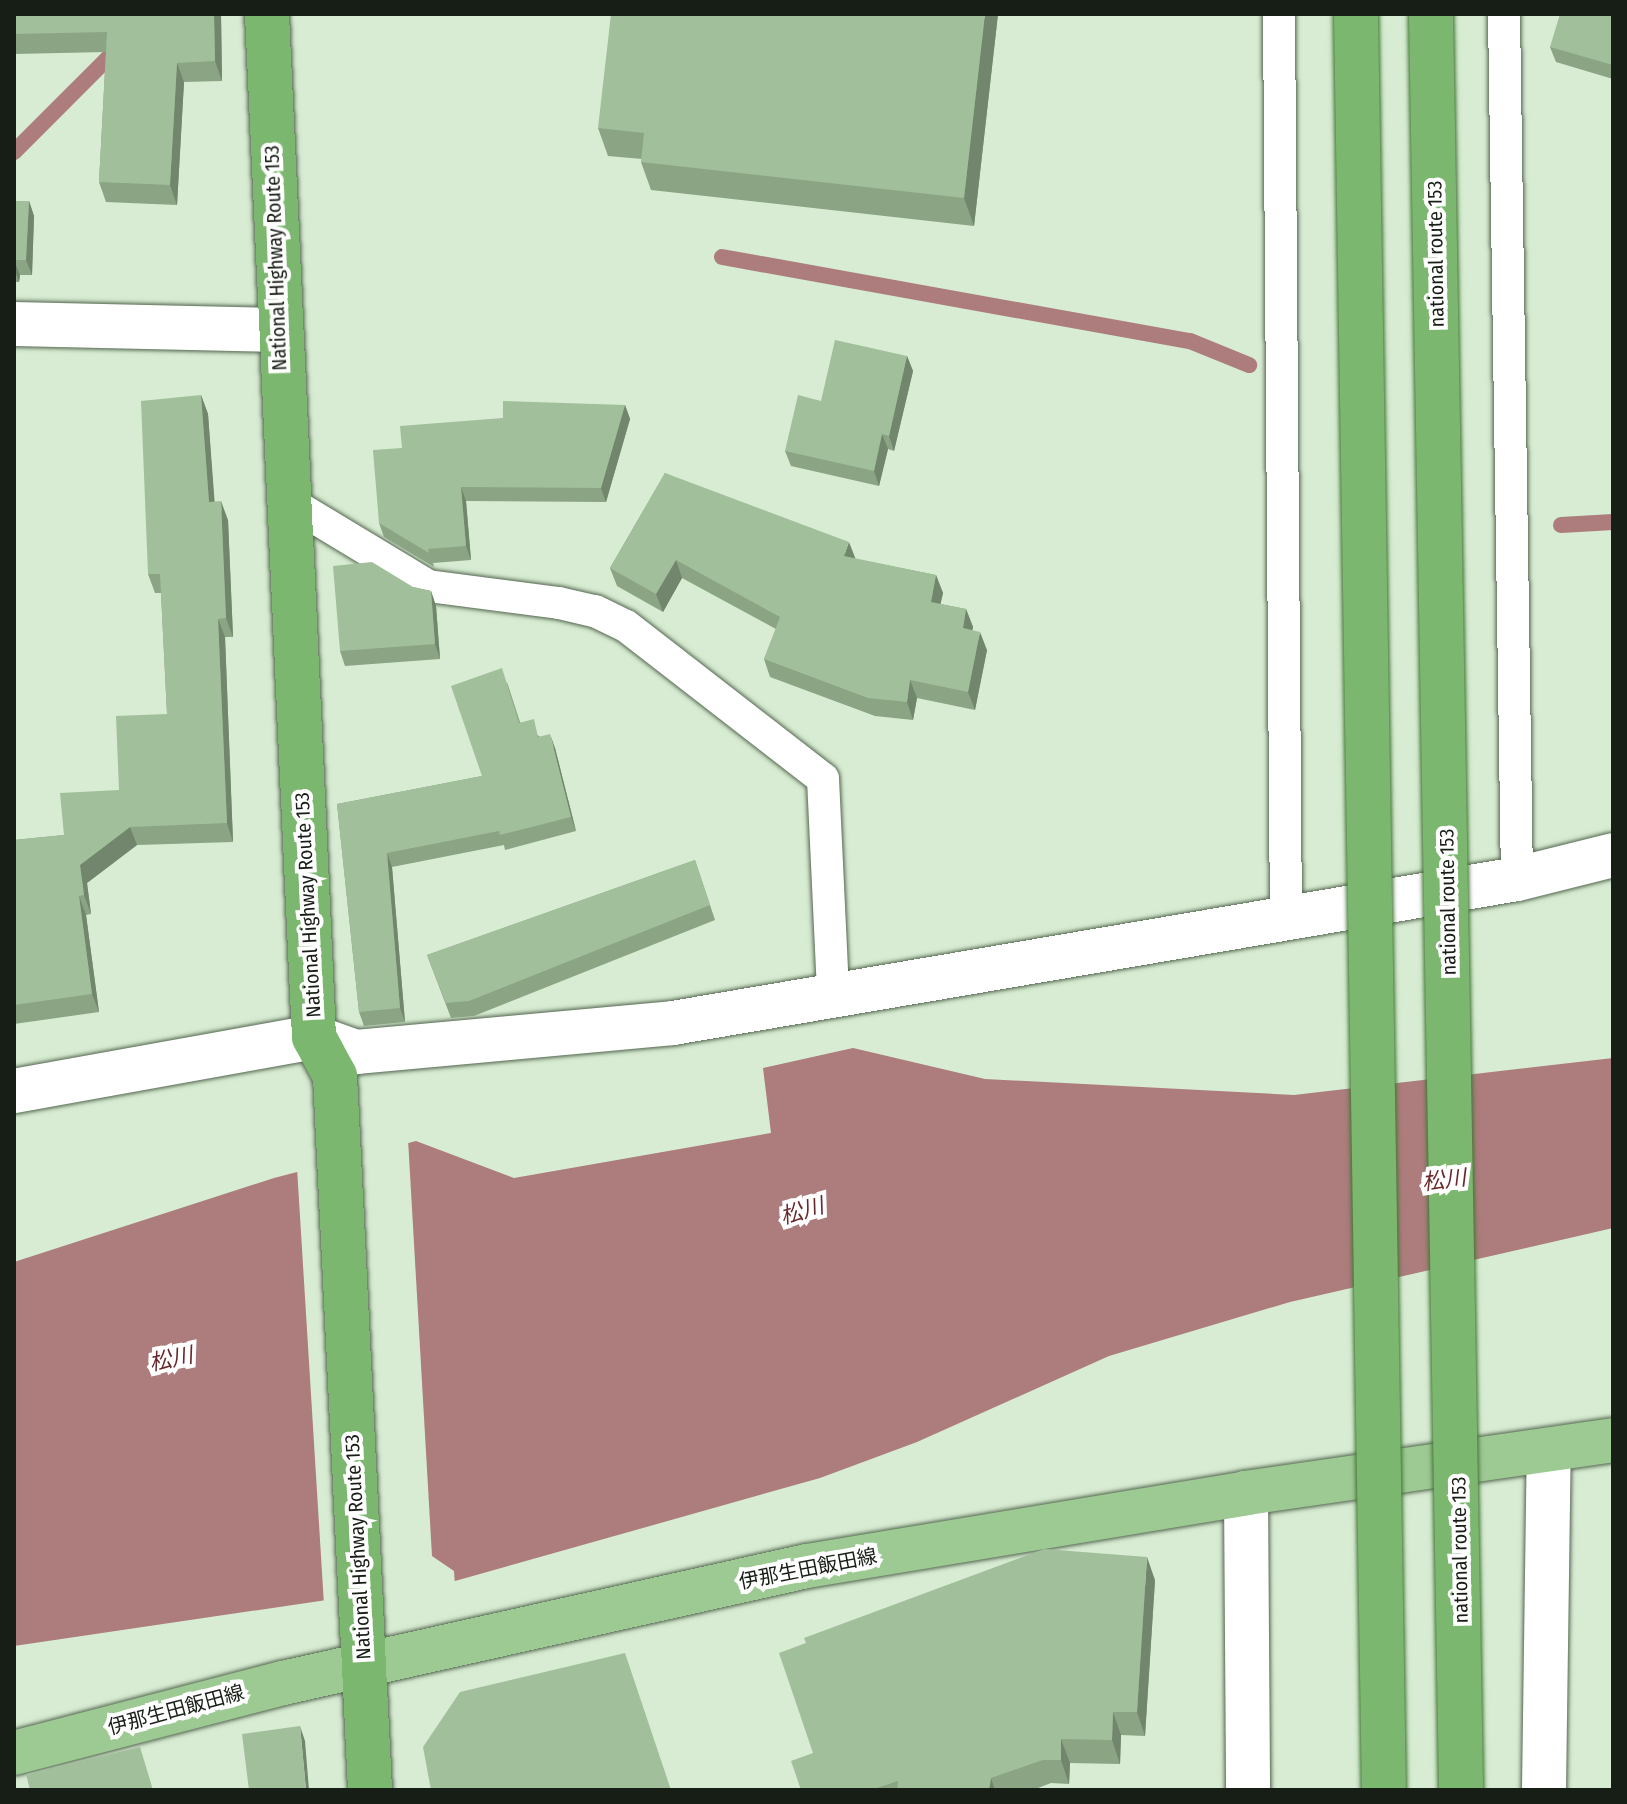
<!DOCTYPE html>
<html>
<head>
<meta charset="utf-8">
<style>
  body { margin:0 }
  #map { position:relative; width:1627px; height:1804px; overflow:hidden; background:#d7ecd2; font-family:"Fira Sans Condensed","Noto Sans JP",sans-serif }
  div>[style] { position:absolute }
  [style*='--x'] { left:calc(var(--x)*1px); top:calc(var(--y)*1px); width:calc(var(--w)*1px); rotate:calc(var(--a)*1deg) }
  .water>* { inset:0; background:#ad7c7c }
  .pier>* { inset:0; background:#d7ecd2 }
  .stream>* { height:16px; margin:-8px; padding:0 8px; transform-origin:8px; border-radius:8px; background:#ad7c7c }
  .roads { filter:drop-shadow(0 0 2px #546650) drop-shadow(0 0 2px #546650) }
  .service>* { height:32px; margin:-16px; padding:0 16px; transform-origin:16px; border-radius:16px; background:#fff }
  .minor>* { height:44px; margin:-22px; padding:0 22px; transform-origin:22px; border-radius:22px; background:#fff }
  .tertiary>* { height:44px; margin:-22px; padding:0 22px; transform-origin:22px; border-radius:22px; background:#fff }
  .primary>* { height:44px; margin:-22px; padding:0 22px; transform-origin:22px; border-radius:22px; background:#9dc993 }
  .trunk>* { height:44px; margin:-22px; padding:0 22px; transform-origin:22px; border-radius:22px; background:#7cb76f }
  .bridges { filter:drop-shadow(0 0 2px #447638) drop-shadow(0 0 2px #447638) }
  .trunk-bridge>* { height:44px; margin:-22px; padding:0 22px; transform-origin:22px; border-radius:22px; background:#7cb76f }
  .wall>* { inset:0; background:#8aa484 }
  .shaded-wall>* { inset:0; background:#71866c }
  .building>* { inset:0; background:#a1bf9a }
  span { translate:-50% -50%; white-space:nowrap; text-align:center; line-height:1.15; -webkit-text-stroke:8px #fff; paint-order:stroke }
  .street-label { font-size:20px; color:#171e15 }
  .water-label { font-size:22px; color:#68292c; font-style:italic }
  .frame { position:absolute; inset:0; border:16px solid #171e15; pointer-events:none }
</style>
</head>
<body>
<div id="map">
  <div class="water">
    <div style="clip-path:polygon(853px 1048px,985px 1079px,1294px 1095px,1613px 1058px,1613px 1228px,1290px 1302px,1109px 1356px,917px 1442px,820px 1478px,455px 1581px,14px 1646px,14px 1262px,274px 1178px,416px 1141px,514px 1178px,771px 1133px,763px 1068px)"></div>
  </div>
  <div class="pier">
    <div style="clip-path:polygon(408px 1139px,432px 1556px,454px 1571px,455px 1585px,324px 1605px,297px 1168px)"></div>
  </div>
  <div class="stream">
    <div style="--x:14;--y:152;--w:150;--a:-45"></div>
    <div style="--x:722;--y:257;--w:475;--a:10.2"></div>
    <div style="--x:1190;--y:341;--w:64;--a:22.1"></div>
    <div style="--x:1561;--y:525;--w:52;--a:-3.3"></div>
  </div>
  <div class="roads">
    <div class="service">
      <div style="--x:1279;--y:14;--w:904;--a:89.56"></div>
      <div style="--x:1504;--y:14;--w:865;--a:89.14"></div>
      <div style="--x:289;--y:502;--w:162;--a:31.1"></div>
      <div style="--x:428;--y:586;--w:132;--a:7.4"></div>
      <div style="--x:559;--y:603;--w:37;--a:13"></div>
      <div style="--x:595;--y:611;--w:34;--a:26"></div>
      <div style="--x:626;--y:626;--w:249;--a:37.8"></div>
      <div style="--x:823;--y:779;--w:216;--a:87.3"></div>
    </div>
    <div class="minor">
      <div style="--x:14;--y:1091;--w:305;--a:-10.2"></div>
      <div style="--x:314;--y:1037;--w:45;--a:19.7"></div>
      <div style="--x:356;--y:1052;--w:318;--a:-5.2"></div>
      <div style="--x:673;--y:1023;--w:856;--a:-9.68"></div>
      <div style="--x:1517;--y:879;--w:99;--a:-14"></div>
      <div style="--x:1246;--y:1493;--w:297;--a:89.6"></div>
      <div style="--x:1544;--y:1790;--w:340;--a:-89.2"></div>
    </div>
    <div class="tertiary">
      <div style="--x:14;--y:324;--w:265;--a:1.3"></div>
    </div>
    <div class="primary">
      <div style="--x:14;--y:1753;--w:278;--a:-14.6"></div>
      <div style="--x:283;--y:1683;--w:537;--a:-12.59"></div>
      <div style="--x:807;--y:1566;--w:445;--a:-9.4"></div>
      <div style="--x:1246;--y:1493;--w:371;--a:-8.2"></div>
    </div>
    <div class="trunk">
      <div style="--x:267;--y:14;--w:1024;--a:87.37"></div>
      <div style="--x:314;--y:1037;--w:44;--a:61.7"></div>
      <div style="--x:335;--y:1076;--w:715;--a:87.19"></div>
    </div>
  </div>
  <div class="bridges">
    <div class="trunk-bridge">
      <div style="--x:1356;--y:14;--w:1776;--a:89.1"></div>
      <div style="--x:1431;--y:14;--w:1776;--a:89.03"></div>
    </div>
  </div>
  <div class="wall">
    <div style="clip-path:polygon(14px 14px,221px 14px,222px 81px,184px 82px,177px 205px,106px 202px,99px 182px,106px 52px,14px 54px)"></div>
    <div style="clip-path:polygon(998px 14px,974px 226px,651px 190px,641px 162px,642px 159px,608px 156px,598px 128px)"></div>
    <div style="clip-path:polygon(1613px 14px,1613px 79px,1556px 62px,1550px 47px)"></div>
    <div style="clip-path:polygon(14px 201px,29px 201px,34px 216px,32px 275px,20px 275px,19px 282px,14px 282px)"></div>
    <div style="clip-path:polygon(907px 356px,913px 371px,894px 451px,888px 449px,879px 486px,791px 466px,785px 451px,821px 401px)"></div>
    <div style="clip-path:polygon(201px 395px,208px 414px,214px 501px,228px 520px,233px 637px,225px 637px,233px 842px,137px 845px,87px 883px,91px 914px,86px 915px,99px 1012px,14px 1024px,14px 840px,64px 835px,119px 790px,167px 714px,161px 593px,155px 593px,148px 574px)"></div>
    <div style="clip-path:polygon(625px 405px,630px 419px,606px 502px,466px 501px,471px 560px,433px 563px,434px 567px,384px 537px,379px 523px,402px 448px,503px 418px)"></div>
    <div style="clip-path:polygon(665px 473px,855px 559px,936px 575px,943px 593px,940px 604px,966px 609px,973px 627px,972px 630px,987px 650px,975px 710px,917px 698px,913px 720px,875px 716px,770px 677px,764px 659px,776px 629px,682px 578px,663px 612px,617px 586px,610px 568px)"></div>
    <div style="clip-path:polygon(413px 587px,431px 591px,436px 606px,440px 659px,345px 666px,340px 651px)"></div>
    <div style="clip-path:polygon(507px 682px,520px 722px,555px 748px,576px 831px,505px 850px,504px 845px,392px 867px,405px 1022px,364px 1026px,359px 1012px,337px 804px,482px 776px)"></div>
    <div style="clip-path:polygon(695px 860px,715px 920px,474px 1016px,451px 1018px,427px 955px)"></div>
    <div style="clip-path:polygon(1155px 1580px,1145px 1736px,1121px 1735px,1120px 1764px,1070px 1763px,1069px 1784px,1051px 1783px,1033px 1790px,801px 1790px,813px 1753px)"></div>
  </div>
  <div class="shaded-wall">
    <div style="clip-path:polygon(214px 14px,221px 14px,222px 81px,215px 61px)"></div>
    <div style="clip-path:polygon(985px 14px,998px 14px,974px 226px,964px 198px)"></div>
    <div style="clip-path:polygon(177px 63px,184px 82px,177px 205px,170px 185px)"></div>
    <div style="clip-path:polygon(29px 201px,34px 216px,32px 275px,26px 260px)"></div>
    <div style="clip-path:polygon(14px 260px,20px 275px,19px 282px,14px 268px)"></div>
    <div style="clip-path:polygon(907px 356px,913px 371px,894px 451px,889px 436px)"></div>
    <div style="clip-path:polygon(201px 395px,208px 414px,216px 520px,209px 502px)"></div>
    <div style="clip-path:polygon(625px 405px,630px 419px,606px 502px,601px 488px)"></div>
    <div style="clip-path:polygon(882px 434px,888px 449px,879px 486px,874px 471px)"></div>
    <div style="clip-path:polygon(461px 487px,466px 501px,471px 560px,466px 546px)"></div>
    <div style="clip-path:polygon(221px 501px,228px 520px,233px 637px,226px 618px)"></div>
    <div style="clip-path:polygon(849px 542px,856px 560px,844px 556px)"></div>
    <div style="clip-path:polygon(676px 560px,682px 578px,663px 612px,656px 594px)"></div>
    <div style="clip-path:polygon(936px 575px,943px 593px,937px 620px,931px 602px)"></div>
    <div style="clip-path:polygon(431px 591px,436px 606px,440px 659px,435px 644px)"></div>
    <div style="clip-path:polygon(966px 609px,973px 627px,969px 646px,963px 628px)"></div>
    <div style="clip-path:polygon(218px 619px,225px 637px,233px 842px,227px 823px)"></div>
    <div style="clip-path:polygon(980px 632px,987px 650px,975px 710px,968px 692px)"></div>
    <div style="clip-path:polygon(910px 680px,917px 698px,913px 720px,907px 702px)"></div>
    <div style="clip-path:polygon(550px 734px,555px 748px,576px 831px,571px 817px)"></div>
    <div style="clip-path:polygon(130px 827px,137px 845px,87px 883px,91px 914px,84px 895px,80px 865px)"></div>
    <div style="clip-path:polygon(387px 853px,392px 867px,405px 1022px,400px 1008px)"></div>
    <div style="clip-path:polygon(79px 896px,86px 915px,99px 1012px,92px 994px)"></div>
    <div style="clip-path:polygon(1147px 1557px,1155px 1580px,1145px 1736px,1137px 1712px)"></div>
    <div style="clip-path:polygon(1113px 1712px,1121px 1735px,1120px 1764px,1112px 1740px)"></div>
    <div style="clip-path:polygon(300px 1726px,305px 1741px,309px 1790px,306px 1790px)"></div>
    <div style="clip-path:polygon(1061px 1739px,1070px 1763px,1069px 1784px,1061px 1760px)"></div>
    <div style="clip-path:polygon(991px 1778px,995px 1790px,989px 1790px)"></div>
  </div>
  <div class="building">
    <div style="clip-path:polygon(14px 14px,214px 14px,215px 61px,177px 63px,170px 185px,99px 182px,107px 32px,14px 34px)"></div>
    <div style="clip-path:polygon(611px 14px,985px 14px,964px 198px,641px 162px,644px 133px,598px 128px)"></div>
    <div style="clip-path:polygon(1560px 14px,1613px 14px,1613px 65px,1550px 47px)"></div>
    <div style="clip-path:polygon(14px 201px,29px 201px,26px 260px,14px 260px,14px 263px)"></div>
    <div style="clip-path:polygon(835px 340px,907px 356px,889px 436px,882px 434px,874px 471px,785px 451px,798px 395px,821px 401px)"></div>
    <div style="clip-path:polygon(201px 395px,209px 502px,221px 501px,226px 618px,218px 619px,227px 823px,130px 827px,80px 865px,84px 895px,79px 896px,92px 994px,14px 1005px,14px 840px,64px 835px,60px 793px,119px 790px,116px 716px,167px 714px,160px 574px,148px 574px,141px 401px)"></div>
    <div style="clip-path:polygon(503px 401px,625px 405px,601px 488px,461px 487px,466px 546px,428px 549px,429px 553px,379px 523px,373px 450px,402px 448px,400px 426px,503px 418px)"></div>
    <div style="clip-path:polygon(665px 473px,849px 542px,844px 556px,936px 575px,931px 602px,966px 609px,963px 628px,980px 632px,968px 692px,910px 680px,907px 702px,868px 698px,764px 659px,780px 617px,676px 560px,656px 594px,610px 568px)"></div>
    <div style="clip-path:polygon(372px 562px,413px 587px,431px 591px,435px 644px,340px 651px,333px 566px)"></div>
    <div style="clip-path:polygon(502px 668px,519px 723px,534px 719px,538px 737px,550px 734px,571px 817px,500px 835px,499px 831px,387px 853px,400px 1008px,359px 1012px,337px 804px,482px 776px,451px 686px)"></div>
    <div style="clip-path:polygon(695px 860px,710px 905px,469px 1001px,446px 1003px,427px 955px)"></div>
    <div style="clip-path:polygon(1044px 1549px,1147px 1557px,1137px 1712px,1113px 1712px,1112px 1740px,1061px 1739px,1061px 1760px,1043px 1760px,991px 1778px,989px 1790px,897px 1790px,898px 1781px,871px 1790px,801px 1790px,791px 1761px,813px 1753px,779px 1653px,806px 1643px,804px 1638px)"></div>
    <div style="clip-path:polygon(625px 1653px,671px 1790px,431px 1790px,423px 1747px,460px 1692px)"></div>
    <div style="clip-path:polygon(300px 1726px,306px 1790px,249px 1790px,242px 1734px)"></div>
    <div style="clip-path:polygon(140px 1747px,153px 1790px,30px 1790px,26px 1774px)"></div>
  </div>
  <div class="street-label">
    <span style="left:1436px;top:254px;rotate:-91deg">national route 153</span>
    <span style="left:276px;top:258px;rotate:-92deg">National Highway Route 153</span>
    <span style="left:1448px;top:902px;rotate:-91deg">national route 153</span>
    <span style="left:308px;top:905px;rotate:-93deg">National Highway Route 153</span>
    <span style="left:358px;top:1547px;rotate:-93deg">National Highway Route 153</span>
    <span style="left:1460px;top:1550px;rotate:-91deg">national route 153</span>
    <span style="left:808px;top:1569px;rotate:-11deg">伊那生田飯田線</span>
    <span style="left:176px;top:1710px;rotate:-15deg">伊那生田飯田線</span>
  </div>
  <div class="water-label">
    <span style="left:1444px;top:1180px;rotate:-7deg">松川</span>
    <span style="left:802px;top:1211px;rotate:-16deg">松川</span>
    <span style="left:171px;top:1359px;rotate:-12deg">松川</span>
  </div>
  <div class="frame"></div>
</div>
</body>
</html>
